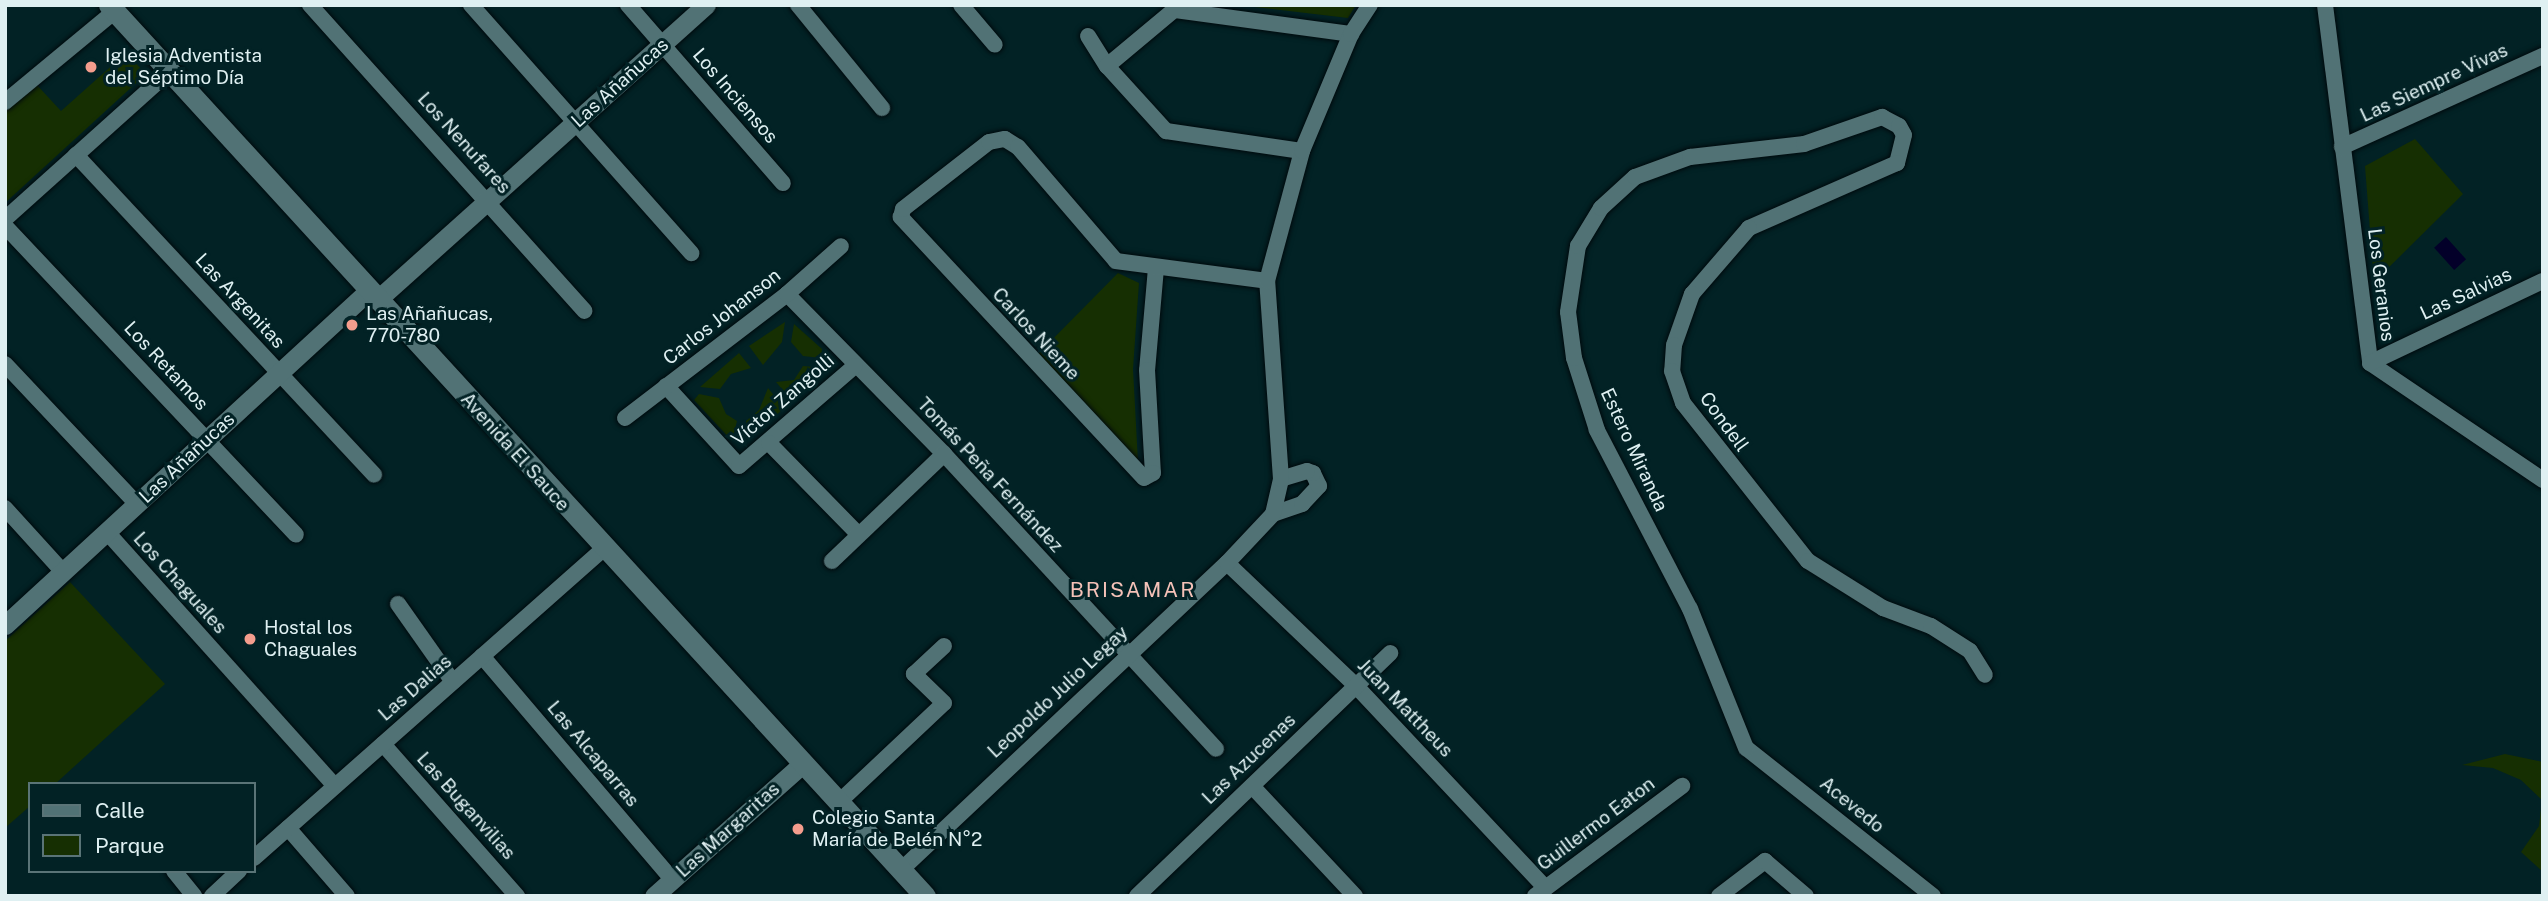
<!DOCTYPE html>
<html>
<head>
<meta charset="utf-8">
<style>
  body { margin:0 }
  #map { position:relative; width:2548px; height:901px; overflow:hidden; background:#022225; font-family:"Public Sans",sans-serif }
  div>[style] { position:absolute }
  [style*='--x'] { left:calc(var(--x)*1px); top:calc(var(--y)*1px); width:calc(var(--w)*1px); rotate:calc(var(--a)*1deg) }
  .green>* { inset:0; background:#162f02 }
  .water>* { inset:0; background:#030029; transform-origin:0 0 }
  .roads { filter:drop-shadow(0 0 2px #000a0d) drop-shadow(0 0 2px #000a0d) }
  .minor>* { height:16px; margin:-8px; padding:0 8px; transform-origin:8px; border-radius:8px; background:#517275 }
  .tertiary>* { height:19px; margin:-9.5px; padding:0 9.5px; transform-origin:9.5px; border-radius:9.5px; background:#517275 }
  .secondary>* { height:21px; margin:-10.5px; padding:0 10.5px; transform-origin:10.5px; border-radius:10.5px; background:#517275 }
  .dots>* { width:19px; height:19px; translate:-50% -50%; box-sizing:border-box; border:4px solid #022225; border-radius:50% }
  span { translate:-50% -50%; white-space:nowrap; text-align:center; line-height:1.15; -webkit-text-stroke:6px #022225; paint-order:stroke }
  .poi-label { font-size:19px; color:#dff0f2 }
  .left { translate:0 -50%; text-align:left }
  .street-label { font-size:19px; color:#dff0f2 }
  .neighbourhood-label { font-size:21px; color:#f5c2b8; letter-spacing:2px }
  .frame { position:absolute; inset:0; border:7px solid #dff0f2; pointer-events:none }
  .legend { position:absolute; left:28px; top:782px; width:228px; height:91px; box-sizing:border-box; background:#022225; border:2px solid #5a7477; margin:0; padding:9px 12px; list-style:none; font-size:21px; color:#dff0f2 }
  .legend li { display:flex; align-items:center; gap:14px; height:35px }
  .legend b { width:35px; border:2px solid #5a7477 }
</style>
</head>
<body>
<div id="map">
  <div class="green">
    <div style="clip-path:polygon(1237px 5px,1356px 5px,1348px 18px)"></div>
    <div style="clip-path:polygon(126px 53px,146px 74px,5px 203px,5px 112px,36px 84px,61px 111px)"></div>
    <div style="clip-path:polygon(2415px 139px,2463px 194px,2374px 282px,2365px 166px)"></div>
    <div style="clip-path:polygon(1118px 273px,1139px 283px,1133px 369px,1138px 462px,1036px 356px)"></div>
    <div style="clip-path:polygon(785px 322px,782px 342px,763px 365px,749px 346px)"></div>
    <div style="clip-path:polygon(794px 324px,822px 349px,821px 358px,803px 356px,791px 342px)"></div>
    <div style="clip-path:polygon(739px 353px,751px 368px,731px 374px,720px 389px,700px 387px)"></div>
    <div style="clip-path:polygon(803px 366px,825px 368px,792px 401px,776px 382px,794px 380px)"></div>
    <div style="clip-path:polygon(768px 388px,784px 408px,748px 441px,746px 421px,759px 410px)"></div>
    <div style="clip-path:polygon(699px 394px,719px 398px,726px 414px,737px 421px,732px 441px,694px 400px)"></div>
    <div style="clip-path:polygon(70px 582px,165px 684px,55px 784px,30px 784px,30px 806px,5px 828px,5px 641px)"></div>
    <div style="clip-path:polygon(2505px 754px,2543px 762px,2543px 872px,2521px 852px,2539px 826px,2542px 800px,2521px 780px,2493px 768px,2462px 765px)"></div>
  </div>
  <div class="water">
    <div style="left:2446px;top:237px;width:30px;height:16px;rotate:48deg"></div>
  </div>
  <div class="roads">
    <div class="minor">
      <div style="--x:310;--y:5;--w:411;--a:48.1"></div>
      <div style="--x:471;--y:5;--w:332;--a:48.4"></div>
      <div style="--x:628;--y:5;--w:236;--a:49"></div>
      <div style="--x:798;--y:5;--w:133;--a:50.8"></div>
      <div style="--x:961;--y:5;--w:52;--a:49.6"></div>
      <div style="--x:2325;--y:5;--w:361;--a:82.8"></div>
      <div style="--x:2370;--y:363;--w:209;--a:34.1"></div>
      <div style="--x:1174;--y:10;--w:179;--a:7.7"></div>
      <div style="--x:1088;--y:36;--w:36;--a:58"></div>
      <div style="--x:1107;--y:66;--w:88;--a:47.8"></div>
      <div style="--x:1166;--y:131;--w:137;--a:8.4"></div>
      <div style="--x:1107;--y:66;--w:95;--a:-39.9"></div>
      <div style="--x:5;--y:102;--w:143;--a:-39.6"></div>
      <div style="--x:2342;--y:147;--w:221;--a:-24.4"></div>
      <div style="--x:76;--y:155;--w:437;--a:47"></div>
      <div style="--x:5;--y:219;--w:222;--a:-41.9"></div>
      <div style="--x:5;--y:226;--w:424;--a:46.7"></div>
      <div style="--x:1156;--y:268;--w:102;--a:95"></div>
      <div style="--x:1147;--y:370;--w:103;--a:86.7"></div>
      <div style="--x:1153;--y:473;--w:10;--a:151"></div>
      <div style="--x:1144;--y:478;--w:357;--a:-133"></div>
      <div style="--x:901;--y:217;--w:8;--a:-76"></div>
      <div style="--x:903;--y:209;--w:109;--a:-37.9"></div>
      <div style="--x:989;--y:142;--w:16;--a:-11"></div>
      <div style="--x:1005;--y:139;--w:15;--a:32"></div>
      <div style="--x:1018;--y:147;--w:150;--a:49.3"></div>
      <div style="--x:1116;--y:261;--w:152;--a:7.5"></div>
      <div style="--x:787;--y:294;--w:224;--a:45.5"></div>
      <div style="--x:944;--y:454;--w:401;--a:47.3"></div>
      <div style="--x:2370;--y:363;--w:191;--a:-25.4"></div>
      <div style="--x:5;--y:364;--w:192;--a:46.7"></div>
      <div style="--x:666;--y:386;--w:108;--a:47.6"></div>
      <div style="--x:739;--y:466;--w:153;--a:-40.8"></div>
      <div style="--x:625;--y:418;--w:204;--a:-37.4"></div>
      <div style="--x:787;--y:294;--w:72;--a:-41.6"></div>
      <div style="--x:769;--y:443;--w:127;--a:45.6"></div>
      <div style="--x:5;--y:508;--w:86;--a:47.8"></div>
      <div style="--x:1273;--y:514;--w:31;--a:-19"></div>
      <div style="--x:1302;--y:504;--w:25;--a:-47"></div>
      <div style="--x:1319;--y:486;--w:14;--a:-115"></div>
      <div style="--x:1313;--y:473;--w:6;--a:-162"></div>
      <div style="--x:1307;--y:471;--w:27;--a:163"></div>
      <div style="--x:107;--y:532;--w:341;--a:48.1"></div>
      <div style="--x:832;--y:561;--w:155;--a:-43.7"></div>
      <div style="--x:1227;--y:563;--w:178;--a:43.6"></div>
      <div style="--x:1356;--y:686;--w:277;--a:46.8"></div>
      <div style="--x:398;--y:604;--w:95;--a:54.8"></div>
      <div style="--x:482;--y:656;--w:293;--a:49.6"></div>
      <div style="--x:383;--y:744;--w:203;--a:48.6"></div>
      <div style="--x:1252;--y:786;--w:151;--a:46.9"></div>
      <div style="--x:839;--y:802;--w:144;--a:-43.3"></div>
      <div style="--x:944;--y:703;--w:42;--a:-136"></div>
      <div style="--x:914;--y:674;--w:41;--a:-43"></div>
      <div style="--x:288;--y:828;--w:90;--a:49.1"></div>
      <div style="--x:254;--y:858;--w:466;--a:-41.5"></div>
      <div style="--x:901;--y:870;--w:448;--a:-43.3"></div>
      <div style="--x:1227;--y:563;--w:67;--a:-46.8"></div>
      <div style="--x:1273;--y:514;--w:36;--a:-77"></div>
      <div style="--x:1281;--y:479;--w:198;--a:-94"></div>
      <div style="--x:1267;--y:281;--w:135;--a:-74.9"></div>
      <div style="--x:1302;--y:151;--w:127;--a:-67.3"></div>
      <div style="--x:1351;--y:34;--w:35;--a:-57"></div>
      <div style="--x:174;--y:871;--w:32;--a:51"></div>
      <div style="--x:212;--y:896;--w:37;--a:-43"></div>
      <div style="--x:1137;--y:896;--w:351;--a:-43.8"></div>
      <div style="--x:1535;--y:896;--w:184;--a:-36.8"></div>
      <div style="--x:1719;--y:896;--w:58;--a:-37.3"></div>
      <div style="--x:1765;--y:861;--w:54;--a:40.5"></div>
      <div style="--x:1933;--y:896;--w:238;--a:-141.6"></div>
      <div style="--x:1746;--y:748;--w:150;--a:-111.9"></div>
      <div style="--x:1690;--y:609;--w:202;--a:-117.5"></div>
      <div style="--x:1597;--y:430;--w:76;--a:-107.7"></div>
      <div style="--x:1574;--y:358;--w:46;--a:-97.4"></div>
      <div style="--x:1568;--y:312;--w:67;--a:-81.4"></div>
      <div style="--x:1578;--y:246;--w:44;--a:-58.8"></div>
      <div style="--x:1601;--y:208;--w:46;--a:-42.4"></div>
      <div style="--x:1635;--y:177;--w:59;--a:-20"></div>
      <div style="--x:1690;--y:157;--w:115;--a:-6.5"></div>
      <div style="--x:1804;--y:144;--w:83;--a:-19.1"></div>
      <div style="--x:1882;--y:117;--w:19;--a:28"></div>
      <div style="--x:1899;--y:126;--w:10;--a:61"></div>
      <div style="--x:1904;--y:135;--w:29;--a:104"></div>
      <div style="--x:1897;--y:163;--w:162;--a:156.3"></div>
      <div style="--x:1749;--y:228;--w:87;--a:130.8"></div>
      <div style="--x:1692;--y:294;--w:54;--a:109.4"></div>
      <div style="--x:1674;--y:345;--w:26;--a:94"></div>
      <div style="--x:1672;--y:371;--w:34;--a:71"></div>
      <div style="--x:1683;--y:403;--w:201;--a:51.7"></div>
      <div style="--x:1808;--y:561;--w:89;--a:32.1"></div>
      <div style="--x:1883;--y:608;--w:51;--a:20.6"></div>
      <div style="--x:1931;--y:626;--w:46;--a:32.7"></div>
      <div style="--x:1970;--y:651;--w:28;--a:58"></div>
    </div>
    <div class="tertiary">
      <div style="--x:377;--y:300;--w:442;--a:-41.9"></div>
      <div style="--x:5;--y:625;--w:495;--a:-42.6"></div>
      <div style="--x:654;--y:896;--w:198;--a:-41.7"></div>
    </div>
    <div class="secondary">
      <div style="--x:109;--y:5;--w:1208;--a:47.52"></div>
    </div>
  </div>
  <div class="dots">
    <div style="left:91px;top:67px;background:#f49d8d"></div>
    <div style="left:352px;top:325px;background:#f49d8d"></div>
    <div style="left:250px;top:639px;background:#f49d8d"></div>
    <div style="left:798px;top:829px;background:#f49d8d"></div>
  </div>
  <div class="poi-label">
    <span class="left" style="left:105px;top:67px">Iglesia Adventista<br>del Séptimo Día</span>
    <span class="left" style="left:366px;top:325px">Las Añañucas,<br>770-780</span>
    <span class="left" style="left:264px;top:639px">Hostal los<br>Chaguales</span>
    <span class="left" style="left:812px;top:829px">Colegio Santa<br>María de Belén N°2</span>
  </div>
  <div class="street-label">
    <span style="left:620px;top:83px;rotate:-42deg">Las Añañucas</span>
    <span style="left:2434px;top:83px;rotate:-25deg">Las Siempre Vivas</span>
    <span style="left:735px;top:96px;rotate:49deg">Los Inciensos</span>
    <span style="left:464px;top:143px;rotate:48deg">Los Nenufares</span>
    <span style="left:2381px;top:285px;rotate:83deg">Los Geranios</span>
    <span style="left:2466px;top:294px;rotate:-25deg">Las Salvias</span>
    <span style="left:240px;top:301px;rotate:47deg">Las Argenitas</span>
    <span style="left:722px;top:317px;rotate:-38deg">Carlos Johanson</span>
    <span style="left:1036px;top:334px;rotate:47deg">Carlos Nieme</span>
    <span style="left:166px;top:366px;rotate:47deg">Los Retamos</span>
    <span style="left:783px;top:400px;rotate:-41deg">Víctor Zangolli</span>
    <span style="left:1724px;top:422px;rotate:54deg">Condell</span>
    <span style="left:1634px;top:450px;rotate:65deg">Estero Miranda</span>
    <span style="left:515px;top:452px;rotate:48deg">Avenida El Sauce</span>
    <span style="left:187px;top:458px;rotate:-43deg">Las Añañucas</span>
    <span style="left:990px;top:475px;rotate:47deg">Tomás Peña Fernández</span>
    <span style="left:180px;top:583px;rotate:48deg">Los Chaguales</span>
    <span style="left:415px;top:688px;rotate:-41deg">Las Dalias</span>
    <span style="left:1058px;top:692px;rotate:-43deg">Leopoldo Julio Legay</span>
    <span style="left:1405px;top:708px;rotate:46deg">Juan Mattheus</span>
    <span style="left:593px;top:754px;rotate:50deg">Las Alcaparras</span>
    <span style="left:1249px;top:759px;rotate:-44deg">Las Azucenas</span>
    <span style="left:1852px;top:805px;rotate:39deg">Acevedo</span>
    <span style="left:466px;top:806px;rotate:48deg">Las Buganvilias</span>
    <span style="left:1596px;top:824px;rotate:-37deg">Guillermo Eaton</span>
    <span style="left:728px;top:830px;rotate:-42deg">Las Margaritas</span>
  </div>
  <div class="neighbourhood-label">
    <span style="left:1133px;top:590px">BRISAMAR</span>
  </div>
  <div class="frame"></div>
  <ul class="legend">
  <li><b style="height:9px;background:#517275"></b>Calle</li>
  <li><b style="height:19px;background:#162f02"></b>Parque</li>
  </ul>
</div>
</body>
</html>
